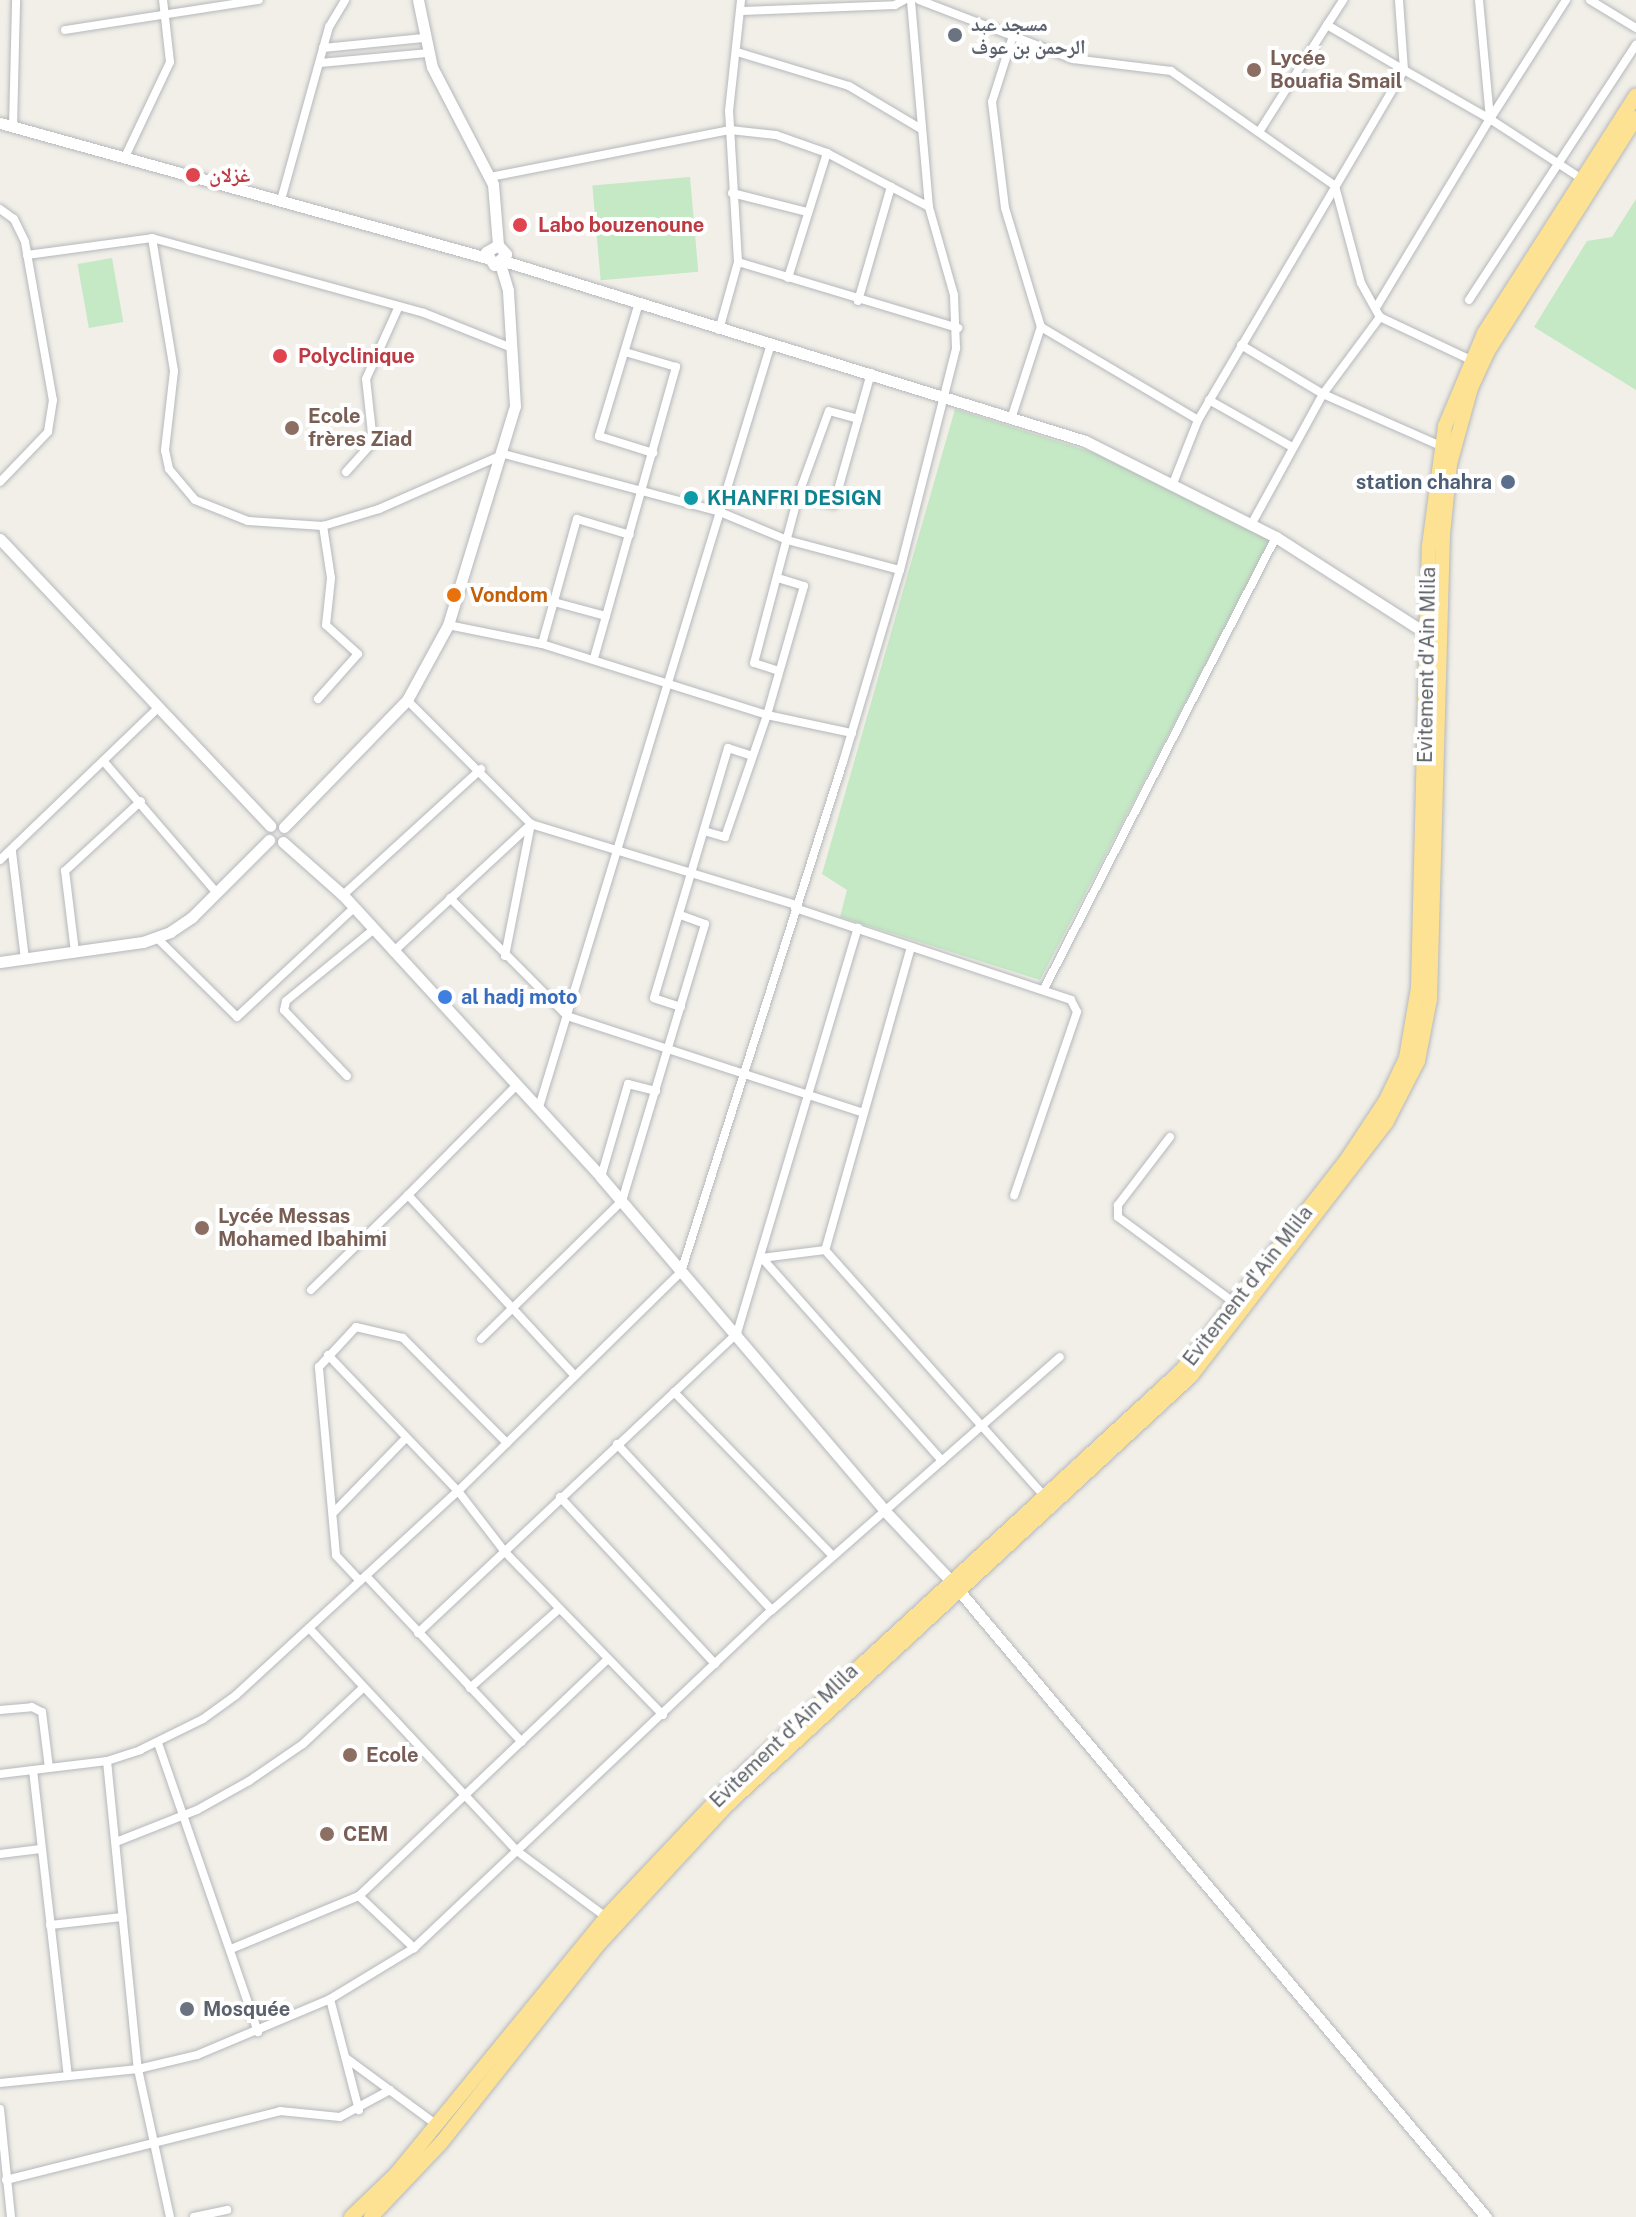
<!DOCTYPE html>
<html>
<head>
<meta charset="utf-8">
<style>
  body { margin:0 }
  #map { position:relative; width:1636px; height:2217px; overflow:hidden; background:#f1efe8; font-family:"Public Sans","Noto Naskh Arabic",sans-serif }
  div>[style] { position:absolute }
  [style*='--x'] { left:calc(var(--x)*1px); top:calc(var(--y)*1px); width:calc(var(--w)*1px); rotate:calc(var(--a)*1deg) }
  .green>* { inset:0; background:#c5e8c5; transform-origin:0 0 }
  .roads { filter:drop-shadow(0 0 2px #b5b8bc) drop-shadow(0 0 2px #b5b8bc) }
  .street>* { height:8px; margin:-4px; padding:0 4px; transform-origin:4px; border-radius:4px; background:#fff }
  .secondary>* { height:11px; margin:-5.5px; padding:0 5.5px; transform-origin:5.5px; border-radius:5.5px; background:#fff }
  .highway>* { height:14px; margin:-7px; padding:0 7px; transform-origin:7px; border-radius:7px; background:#fde293 }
  .dots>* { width:22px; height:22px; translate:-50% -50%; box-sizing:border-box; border:4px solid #fff; border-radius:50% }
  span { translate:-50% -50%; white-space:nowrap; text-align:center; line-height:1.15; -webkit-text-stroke:8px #fff; paint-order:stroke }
  .worship-label { font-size:20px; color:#5b616d; font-weight:700 }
  .left { translate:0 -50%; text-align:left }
  .education-label { font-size:20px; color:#785e54; font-weight:700 }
  .health-label { font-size:20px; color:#be3a42; font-weight:700 }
  .service-label { font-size:20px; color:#4e5e75; font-weight:700 }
  .right { translate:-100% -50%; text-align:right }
  .culture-label { font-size:20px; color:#0d838f; font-weight:700 }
  .food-label { font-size:20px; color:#c56008; font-weight:700 }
  .street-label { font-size:20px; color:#5f6368 }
  .shop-label { font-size:20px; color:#366cbe; font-weight:700 }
</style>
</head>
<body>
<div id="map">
  <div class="green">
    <div style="left:690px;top:177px;width:95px;height:98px;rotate:85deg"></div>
    <div style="clip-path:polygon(1636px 199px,1636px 390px,1534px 327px,1587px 241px,1612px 237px)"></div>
    <div style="left:112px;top:258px;width:65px;height:35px;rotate:80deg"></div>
    <div style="clip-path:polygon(955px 409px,1095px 453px,1270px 540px,1040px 980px,840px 917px,847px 890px,822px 874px)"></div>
  </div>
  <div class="roads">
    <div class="street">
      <div style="--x:919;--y:0;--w:165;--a:21"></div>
      <div style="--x:1073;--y:59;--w:99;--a:7"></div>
      <div style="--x:1171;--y:71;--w:200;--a:35"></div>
      <div style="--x:1335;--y:186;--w:100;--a:75"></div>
      <div style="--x:1361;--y:283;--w:39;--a:61"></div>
      <div style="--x:1380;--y:317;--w:98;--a:25.3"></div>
      <div style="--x:1479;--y:0;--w:120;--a:84.7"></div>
      <div style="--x:1590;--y:0;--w:54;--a:31.3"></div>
      <div style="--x:742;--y:11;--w:153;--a:-2.2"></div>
      <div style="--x:895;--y:5;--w:10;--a:-29"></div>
      <div style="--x:1327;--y:25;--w:30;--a:-57"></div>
      <div style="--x:65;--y:30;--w:196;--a:-8.8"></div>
      <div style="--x:1012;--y:39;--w:66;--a:107.6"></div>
      <div style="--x:992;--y:102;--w:107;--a:83"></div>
      <div style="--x:1005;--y:208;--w:124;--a:73.2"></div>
      <div style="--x:323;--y:48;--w:101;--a:-5.7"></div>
      <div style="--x:737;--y:52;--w:117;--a:16.9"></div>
      <div style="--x:849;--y:86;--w:84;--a:30.8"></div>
      <div style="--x:320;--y:63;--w:107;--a:-5.3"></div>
      <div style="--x:1490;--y:119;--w:141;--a:-57.4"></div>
      <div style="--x:13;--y:127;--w:127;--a:-88.6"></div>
      <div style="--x:1259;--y:132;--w:127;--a:-57.6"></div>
      <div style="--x:1327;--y:25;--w:89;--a:30.3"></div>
      <div style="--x:1404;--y:70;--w:70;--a:-94.1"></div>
      <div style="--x:124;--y:159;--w:107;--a:-64.6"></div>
      <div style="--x:170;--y:62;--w:62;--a:-96.4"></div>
      <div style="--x:490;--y:177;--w:245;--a:-11.1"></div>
      <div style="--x:730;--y:130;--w:46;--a:6.2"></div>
      <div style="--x:776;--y:135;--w:54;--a:19.4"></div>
      <div style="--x:827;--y:153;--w:115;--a:27.9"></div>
      <div style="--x:732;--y:193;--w:77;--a:14.2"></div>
      <div style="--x:281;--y:200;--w:180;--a:-74.5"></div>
      <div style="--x:329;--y:27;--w:31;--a:-59"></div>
      <div style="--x:0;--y:209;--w:17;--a:36"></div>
      <div style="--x:14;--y:219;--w:25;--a:64"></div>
      <div style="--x:25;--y:242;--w:160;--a:80"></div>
      <div style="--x:53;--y:400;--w:32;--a:99"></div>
      <div style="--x:48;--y:432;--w:69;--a:133.8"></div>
      <div style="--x:152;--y:238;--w:135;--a:80.6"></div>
      <div style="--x:174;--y:371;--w:80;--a:96.5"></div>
      <div style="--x:165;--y:450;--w:19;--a:78"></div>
      <div style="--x:169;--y:469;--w:40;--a:50"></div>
      <div style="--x:195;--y:500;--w:57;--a:21.6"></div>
      <div style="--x:248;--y:521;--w:75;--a:3.8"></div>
      <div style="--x:323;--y:526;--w:59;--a:-16.9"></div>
      <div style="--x:379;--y:509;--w:137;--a:-23.7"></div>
      <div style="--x:504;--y:454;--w:224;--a:15"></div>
      <div style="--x:720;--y:512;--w:73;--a:22.7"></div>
      <div style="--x:787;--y:540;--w:117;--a:14.9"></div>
      <div style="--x:27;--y:255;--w:126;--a:-7.7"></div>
      <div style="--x:152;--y:238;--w:282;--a:15.4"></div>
      <div style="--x:424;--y:313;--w:95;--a:21.7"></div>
      <div style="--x:738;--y:262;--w:230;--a:16.7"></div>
      <div style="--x:788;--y:278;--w:131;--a:-72.7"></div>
      <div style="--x:1469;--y:300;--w:305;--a:-56.8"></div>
      <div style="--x:858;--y:301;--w:119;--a:-73.9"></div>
      <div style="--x:638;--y:306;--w:136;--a:106.7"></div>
      <div style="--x:599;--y:436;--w:57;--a:17.5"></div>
      <div style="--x:1377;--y:306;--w:218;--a:-58.9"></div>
      <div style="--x:1490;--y:119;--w:110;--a:33.1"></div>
      <div style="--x:719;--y:330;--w:71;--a:-74.4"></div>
      <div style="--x:738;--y:262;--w:151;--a:-93.4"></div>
      <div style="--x:729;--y:111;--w:112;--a:-83.8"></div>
      <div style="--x:1241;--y:345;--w:96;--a:30.9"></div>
      <div style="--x:1323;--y:394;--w:129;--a:23.8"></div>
      <div style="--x:1209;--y:400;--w:95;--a:29.5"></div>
      <div style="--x:1012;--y:416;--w:94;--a:-72"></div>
      <div style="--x:1041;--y:327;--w:182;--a:30.6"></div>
      <div style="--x:346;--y:472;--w:40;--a:-48"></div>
      <div style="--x:373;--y:442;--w:63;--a:-96.3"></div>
      <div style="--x:366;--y:379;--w:80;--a:-65.7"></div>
      <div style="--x:1172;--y:486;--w:71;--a:-68.5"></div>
      <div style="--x:1198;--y:420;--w:406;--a:-59.5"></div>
      <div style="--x:1404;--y:70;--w:99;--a:29.7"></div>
      <div style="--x:798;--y:496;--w:37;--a:13"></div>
      <div style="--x:834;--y:504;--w:88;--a:-74.2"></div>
      <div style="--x:1251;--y:525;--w:149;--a:-61.2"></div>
      <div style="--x:1323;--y:394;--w:96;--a:-53.5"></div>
      <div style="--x:554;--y:602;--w:54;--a:15.1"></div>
      <div style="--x:606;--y:616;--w:44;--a:105.9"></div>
      <div style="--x:606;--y:616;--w:259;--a:-74.3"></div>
      <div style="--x:676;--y:367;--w:53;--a:-163.6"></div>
      <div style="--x:448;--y:625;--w:96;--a:11.4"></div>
      <div style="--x:542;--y:644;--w:236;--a:17.5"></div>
      <div style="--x:767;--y:715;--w:87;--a:12"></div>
      <div style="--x:542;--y:644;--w:130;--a:-74.4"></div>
      <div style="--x:577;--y:519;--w:55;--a:16.8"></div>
      <div style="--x:779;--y:671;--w:26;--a:-162"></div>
      <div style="--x:754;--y:663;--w:173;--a:-75.2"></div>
      <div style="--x:798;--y:496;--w:90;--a:-70"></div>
      <div style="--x:829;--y:411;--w:30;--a:15"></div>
      <div style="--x:858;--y:419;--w:48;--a:-74.2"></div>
      <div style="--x:318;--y:699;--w:60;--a:-48.4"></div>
      <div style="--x:358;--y:654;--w:43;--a:-137.8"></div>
      <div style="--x:326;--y:625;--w:47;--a:-83.9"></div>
      <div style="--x:331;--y:578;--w:53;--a:-98.7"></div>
      <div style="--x:105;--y:763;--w:172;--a:49.3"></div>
      <div style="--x:704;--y:831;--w:22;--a:16"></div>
      <div style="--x:725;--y:837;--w:129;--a:-71"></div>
      <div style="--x:767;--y:715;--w:134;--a:-74"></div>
      <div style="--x:804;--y:586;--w:27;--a:-163"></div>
      <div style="--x:12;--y:852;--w:108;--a:83.1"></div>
      <div style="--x:0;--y:860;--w:219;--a:-43.9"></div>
      <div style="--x:343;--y:895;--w:187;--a:-42.4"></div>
      <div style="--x:450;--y:898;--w:166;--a:45.2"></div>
      <div style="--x:567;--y:1016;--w:309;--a:18.1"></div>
      <div style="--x:795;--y:908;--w:291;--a:18.4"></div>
      <div style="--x:1071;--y:1000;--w:13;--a:63"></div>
      <div style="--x:1077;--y:1012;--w:194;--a:108.9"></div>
      <div style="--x:157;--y:938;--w:112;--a:44.6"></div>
      <div style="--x:237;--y:1017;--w:160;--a:-43"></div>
      <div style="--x:911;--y:947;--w:315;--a:105.8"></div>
      <div style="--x:825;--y:1250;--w:64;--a:172.8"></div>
      <div style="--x:762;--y:1258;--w:271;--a:48.4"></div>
      <div style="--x:75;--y:952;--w:82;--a:-97"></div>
      <div style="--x:65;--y:871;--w:103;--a:-42.6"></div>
      <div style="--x:393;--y:952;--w:188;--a:-42.8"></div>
      <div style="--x:531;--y:824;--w:175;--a:-135"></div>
      <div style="--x:505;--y:956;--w:135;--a:-78.9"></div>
      <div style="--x:531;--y:824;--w:277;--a:17"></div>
      <div style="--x:1045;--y:987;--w:506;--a:-62.83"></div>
      <div style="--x:681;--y:1007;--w:28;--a:-162"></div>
      <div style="--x:654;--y:998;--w:261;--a:-73.5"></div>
      <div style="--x:728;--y:748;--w:23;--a:18"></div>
      <div style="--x:347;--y:1076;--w:91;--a:-133.7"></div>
      <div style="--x:284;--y:1010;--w:9;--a:-77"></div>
      <div style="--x:286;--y:1001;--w:112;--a:-39.2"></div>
      <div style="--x:539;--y:1107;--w:797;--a:-73.09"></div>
      <div style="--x:1170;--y:1137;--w:86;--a:127.4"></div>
      <div style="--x:1118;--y:1205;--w:12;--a:90"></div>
      <div style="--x:1118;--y:1217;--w:142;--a:36.4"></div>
      <div style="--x:601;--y:1177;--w:97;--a:-73.8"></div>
      <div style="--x:628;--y:1084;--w:29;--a:14"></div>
      <div style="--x:408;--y:1195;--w:153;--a:-45.3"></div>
      <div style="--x:825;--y:1250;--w:331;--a:48.3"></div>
      <div style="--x:311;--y:1290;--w:136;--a:-44.4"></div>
      <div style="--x:408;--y:1195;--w:246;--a:47.3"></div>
      <div style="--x:481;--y:1339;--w:197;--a:-44.4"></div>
      <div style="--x:622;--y:1201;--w:289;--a:-73.3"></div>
      <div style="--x:705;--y:924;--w:27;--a:-160"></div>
      <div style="--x:328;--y:1355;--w:188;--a:46.3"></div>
      <div style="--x:458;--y:1491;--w:77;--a:52.4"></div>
      <div style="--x:505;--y:1552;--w:227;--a:45.9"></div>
      <div style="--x:674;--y:1392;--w:227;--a:45.9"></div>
      <div style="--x:617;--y:1444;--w:227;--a:47"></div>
      <div style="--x:560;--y:1497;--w:228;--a:47.1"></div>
      <div style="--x:333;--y:1513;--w:105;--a:-45.8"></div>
      <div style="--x:367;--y:1577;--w:226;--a:46.8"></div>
      <div style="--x:360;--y:1581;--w:35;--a:-133"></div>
      <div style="--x:336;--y:1555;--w:189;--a:-95.2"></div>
      <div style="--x:319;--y:1367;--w:54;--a:-47.2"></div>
      <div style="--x:356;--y:1327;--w:48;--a:13.2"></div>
      <div style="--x:403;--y:1338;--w:148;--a:45.3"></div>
      <div style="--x:309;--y:1628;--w:305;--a:47"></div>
      <div style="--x:517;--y:1851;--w:111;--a:36.6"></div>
      <div style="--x:418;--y:1633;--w:438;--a:-43.2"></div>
      <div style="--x:737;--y:1333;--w:423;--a:-73.4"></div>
      <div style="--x:470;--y:1688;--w:119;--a:-41.6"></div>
      <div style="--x:0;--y:1710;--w:32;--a:-5"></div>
      <div style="--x:32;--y:1707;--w:11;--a:27"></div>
      <div style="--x:42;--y:1712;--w:56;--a:82.9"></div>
      <div style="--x:158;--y:1743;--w:306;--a:70.9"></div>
      <div style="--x:107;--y:1761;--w:310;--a:84.3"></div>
      <div style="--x:138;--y:2069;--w:151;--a:77.8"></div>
      <div style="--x:33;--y:1770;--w:308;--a:83.5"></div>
      <div style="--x:0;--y:1774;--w:108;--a:-6.9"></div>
      <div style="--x:107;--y:1761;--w:35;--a:-18"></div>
      <div style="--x:140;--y:1750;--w:70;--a:-26.2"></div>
      <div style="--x:203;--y:1719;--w:41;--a:-36"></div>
      <div style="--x:236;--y:1695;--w:301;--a:-42.6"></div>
      <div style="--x:458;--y:1491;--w:313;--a:-44.5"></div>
      <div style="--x:681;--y:1272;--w:535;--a:-72.38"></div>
      <div style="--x:843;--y:762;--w:200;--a:-73.5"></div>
      <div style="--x:900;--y:570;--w:229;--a:-75.8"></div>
      <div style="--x:956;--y:348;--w:53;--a:-92.2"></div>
      <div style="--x:954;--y:295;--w:91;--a:-105.9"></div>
      <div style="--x:929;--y:207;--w:208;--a:-95"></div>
      <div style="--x:116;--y:1842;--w:87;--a:-21.6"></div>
      <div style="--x:197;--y:1810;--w:60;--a:-29.1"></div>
      <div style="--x:249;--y:1781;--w:65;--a:-34.4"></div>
      <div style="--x:303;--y:1744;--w:83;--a:-43.1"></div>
      <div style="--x:0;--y:1854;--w:41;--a:-7"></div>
      <div style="--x:359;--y:1896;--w:342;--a:-43.6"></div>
      <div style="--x:50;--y:1925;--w:73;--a:-6.3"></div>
      <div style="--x:231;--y:1949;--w:139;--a:-22.5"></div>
      <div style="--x:359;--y:1896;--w:76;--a:43.4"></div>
      <div style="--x:330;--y:1999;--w:115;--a:75.4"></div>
      <div style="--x:346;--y:2058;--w:113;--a:36.4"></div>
      <div style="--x:0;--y:2083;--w:139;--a:-5.8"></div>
      <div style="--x:138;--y:2069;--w:61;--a:-13.3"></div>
      <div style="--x:197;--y:2055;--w:144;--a:-22.8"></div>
      <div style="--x:330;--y:1999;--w:98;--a:-31.3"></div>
      <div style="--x:414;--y:1948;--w:492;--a:-43.4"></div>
      <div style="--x:772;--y:1610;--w:383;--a:-41.3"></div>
      <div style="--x:0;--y:2109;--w:109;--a:84.2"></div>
      <div style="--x:6;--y:2180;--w:283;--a:-14.1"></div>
      <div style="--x:280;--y:2111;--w:60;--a:5.7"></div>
      <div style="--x:340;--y:2117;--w:57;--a:-28.4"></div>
      <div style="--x:194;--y:2217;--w:34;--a:-12"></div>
    </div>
    <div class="secondary">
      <div style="--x:418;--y:0;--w:68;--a:78.2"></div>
      <div style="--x:432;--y:67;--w:132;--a:62.5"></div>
      <div style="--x:493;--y:184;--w:61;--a:85.3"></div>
      <div style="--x:498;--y:245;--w:12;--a:48"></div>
      <div style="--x:506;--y:254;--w:16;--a:137"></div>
      <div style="--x:494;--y:265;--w:15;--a:-122"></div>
      <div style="--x:486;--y:252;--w:14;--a:-30"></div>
      <div style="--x:0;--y:123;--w:505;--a:15.49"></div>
      <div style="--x:504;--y:261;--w:608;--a:17.21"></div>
      <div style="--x:1085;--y:441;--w:214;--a:26.7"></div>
      <div style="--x:1276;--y:537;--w:183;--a:32.7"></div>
      <div style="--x:0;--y:539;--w:394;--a:46.7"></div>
      <div style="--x:284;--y:827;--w:177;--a:-45.9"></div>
      <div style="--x:407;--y:700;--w:85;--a:-61.3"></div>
      <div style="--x:448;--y:625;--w:229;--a:-73"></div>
      <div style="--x:515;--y:406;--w:116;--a:-93.5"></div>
      <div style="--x:508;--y:290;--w:27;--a:-107"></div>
      <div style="--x:283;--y:842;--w:80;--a:41.5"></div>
      <div style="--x:343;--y:895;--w:382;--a:47.5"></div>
      <div style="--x:601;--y:1177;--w:437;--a:49.6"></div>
      <div style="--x:884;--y:1510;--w:96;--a:46.7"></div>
      <div style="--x:950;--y:1580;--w:833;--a:49.92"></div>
      <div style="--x:0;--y:962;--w:144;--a:-8"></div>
      <div style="--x:143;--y:942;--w:29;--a:-20"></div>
      <div style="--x:170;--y:932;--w:27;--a:-34"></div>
      <div style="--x:192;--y:917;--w:109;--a:-45"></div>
    </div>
    <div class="highway">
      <div style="--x:351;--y:2217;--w:62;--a:-43.7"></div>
      <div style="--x:396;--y:2174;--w:332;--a:-50.7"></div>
      <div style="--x:606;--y:1917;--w:179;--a:-46.6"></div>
      <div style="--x:729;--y:1787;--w:614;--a:-42.63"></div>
      <div style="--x:1181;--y:1371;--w:269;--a:-51.9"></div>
      <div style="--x:1347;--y:1159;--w:71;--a:-56.5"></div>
      <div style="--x:1386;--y:1100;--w:47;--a:-64.5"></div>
      <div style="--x:1406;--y:1058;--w:71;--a:-80.3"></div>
      <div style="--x:1418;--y:988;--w:442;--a:-88.6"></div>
      <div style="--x:1429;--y:546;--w:121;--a:-82.4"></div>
      <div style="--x:1445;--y:426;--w:101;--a:-67.2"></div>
      <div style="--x:1484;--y:333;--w:282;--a:-57.4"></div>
      <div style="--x:371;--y:2217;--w:102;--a:-46.6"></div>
      <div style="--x:441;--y:2143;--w:251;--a:-51.6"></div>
      <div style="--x:597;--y:1946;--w:192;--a:-47.3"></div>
      <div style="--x:727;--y:1805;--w:632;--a:-42.76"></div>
      <div style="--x:1191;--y:1376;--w:319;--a:-52.4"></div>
      <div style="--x:1386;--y:1123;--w:70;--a:-62.7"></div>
      <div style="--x:1418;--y:1061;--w:63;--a:-79"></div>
      <div style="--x:1430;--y:999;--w:465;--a:-88.4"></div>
      <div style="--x:1443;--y:534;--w:70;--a:-84.3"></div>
      <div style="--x:1450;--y:464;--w:79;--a:-74.6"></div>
      <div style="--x:1471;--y:388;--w:41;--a:-65.3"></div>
      <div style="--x:1488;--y:351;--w:276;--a:-57.6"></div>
    </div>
  </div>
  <div class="dots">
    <div style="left:955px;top:35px;background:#6b7280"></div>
    <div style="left:1254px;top:70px;background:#8d6e63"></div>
    <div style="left:193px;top:175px;background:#e0444e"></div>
    <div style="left:520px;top:225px;background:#e0444e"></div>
    <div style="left:280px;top:356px;background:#e0444e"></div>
    <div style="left:292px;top:428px;background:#8d6e63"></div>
    <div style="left:1508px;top:482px;background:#5c6f8a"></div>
    <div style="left:691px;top:498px;background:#0f9aa8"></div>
    <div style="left:454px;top:595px;background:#e8710a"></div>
    <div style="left:445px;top:997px;background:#3f7fe0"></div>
    <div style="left:202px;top:1228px;background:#8d6e63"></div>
    <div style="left:350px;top:1755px;background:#8d6e63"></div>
    <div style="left:327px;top:1834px;background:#8d6e63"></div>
    <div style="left:187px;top:2009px;background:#6b7280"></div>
  </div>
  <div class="worship-label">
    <span class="left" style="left:971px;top:36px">مسجد عبد<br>الرحمن بن عوف</span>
    <span class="left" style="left:203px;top:2009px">Mosquée</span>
  </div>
  <div class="education-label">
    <span class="left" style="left:1270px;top:70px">Lycée<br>Bouafia Smail</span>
    <span class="left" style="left:308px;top:428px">Ecole<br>frères Ziad</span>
    <span class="left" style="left:218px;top:1228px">Lycée Messas<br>Mohamed Ibahimi</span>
    <span class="left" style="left:366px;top:1755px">Ecole</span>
    <span class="left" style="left:343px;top:1834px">CEM</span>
  </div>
  <div class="health-label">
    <span class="left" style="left:209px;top:175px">غزلان</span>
    <span class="left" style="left:538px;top:225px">Labo bouzenoune</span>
    <span class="left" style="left:298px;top:356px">Polyclinique</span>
  </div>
  <div class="service-label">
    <span class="right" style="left:1492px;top:482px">station chahra</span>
  </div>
  <div class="culture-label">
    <span class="left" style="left:707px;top:498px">KHANFRI DESIGN</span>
  </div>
  <div class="food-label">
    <span class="left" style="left:470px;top:595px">Vondom</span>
  </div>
  <div class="street-label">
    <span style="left:1427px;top:665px;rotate:-89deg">Evitement d'Ain Mlila</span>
    <span style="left:1248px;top:1286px;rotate:-52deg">Evitement d'Ain Mlila</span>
    <span style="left:784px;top:1736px;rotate:-44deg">Evitement d'Ain Mlila</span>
  </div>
  <div class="shop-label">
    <span class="left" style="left:461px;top:997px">al hadj moto</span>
  </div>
</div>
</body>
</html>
